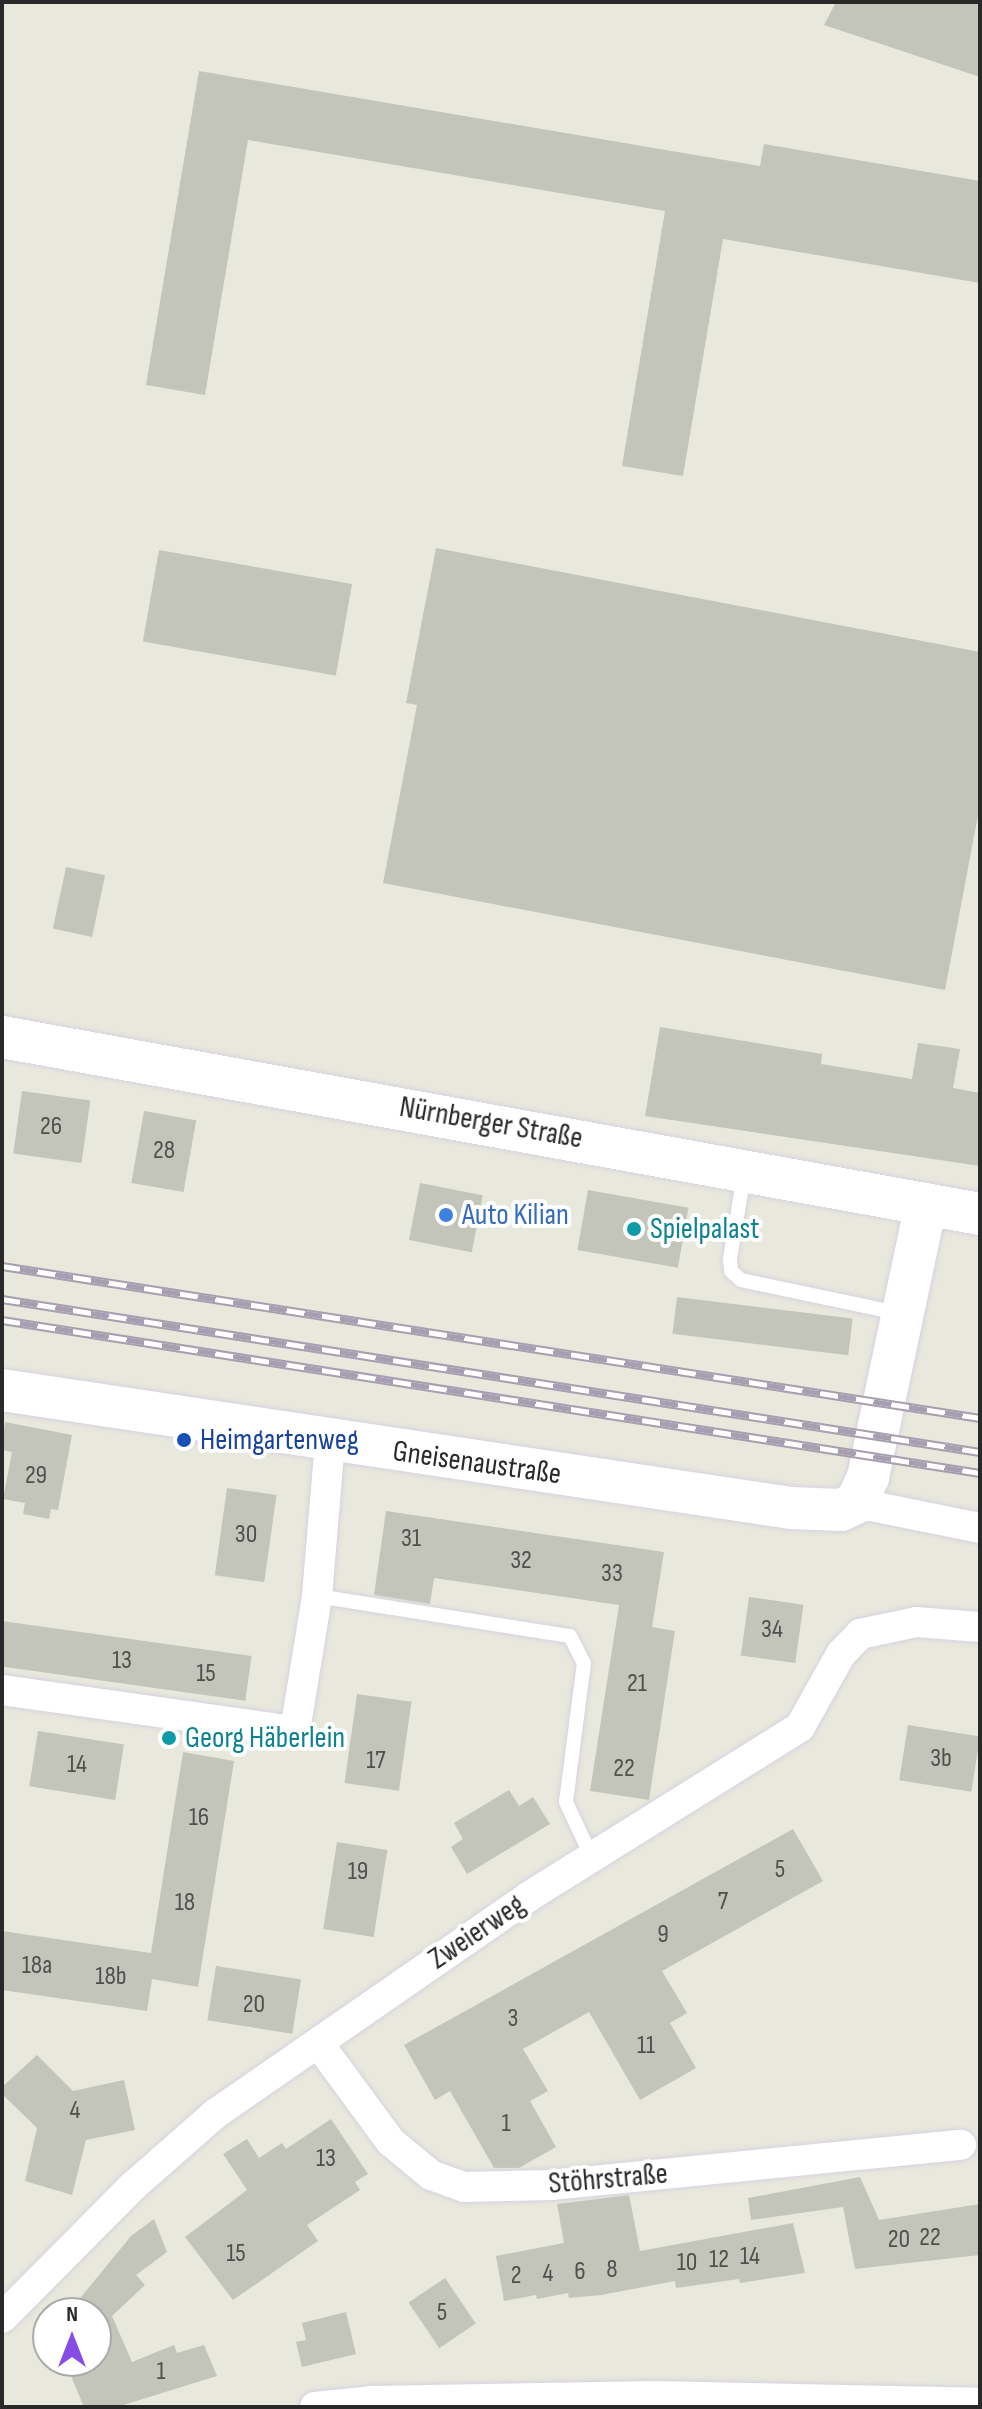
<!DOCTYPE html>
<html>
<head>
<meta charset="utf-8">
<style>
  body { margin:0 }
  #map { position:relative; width:982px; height:2409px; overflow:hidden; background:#e8e9dc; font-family:"Sofia Sans Condensed",sans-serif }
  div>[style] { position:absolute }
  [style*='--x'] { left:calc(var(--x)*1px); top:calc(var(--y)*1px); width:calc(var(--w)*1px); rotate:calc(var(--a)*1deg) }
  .building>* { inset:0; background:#c3c5bb; transform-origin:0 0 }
  .roads { filter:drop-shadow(0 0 2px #d7d1e0) drop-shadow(0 0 2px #d7d1e0) }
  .lane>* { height:14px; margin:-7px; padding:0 7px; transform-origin:7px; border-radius:7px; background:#fff }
  .street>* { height:30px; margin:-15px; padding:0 15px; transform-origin:15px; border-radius:15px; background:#fff }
  .secondary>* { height:42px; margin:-21px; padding:0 21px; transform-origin:21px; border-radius:21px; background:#fff }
  .rail>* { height:9px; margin-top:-4.5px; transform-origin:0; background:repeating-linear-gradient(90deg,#fff 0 18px,#a79fb1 0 36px); box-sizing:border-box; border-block:2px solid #a79fb1 }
  .dots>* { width:22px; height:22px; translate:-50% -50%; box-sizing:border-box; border:4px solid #fff; border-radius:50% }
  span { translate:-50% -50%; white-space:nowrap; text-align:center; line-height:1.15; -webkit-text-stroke:8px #fff; paint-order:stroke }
  .number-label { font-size:26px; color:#50504e }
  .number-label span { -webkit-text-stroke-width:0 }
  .street-label { font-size:30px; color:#292929 }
  .shop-label { font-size:30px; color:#366cbe }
  .left { translate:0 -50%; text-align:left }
  .culture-label { font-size:30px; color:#0d838f }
  .transit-label { font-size:30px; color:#164399 }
  .frame { position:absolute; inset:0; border:4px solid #292929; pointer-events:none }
  .north { position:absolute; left:32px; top:2297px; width:80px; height:80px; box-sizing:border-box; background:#fff; border:2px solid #a9a9a9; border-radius:50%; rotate:0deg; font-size:22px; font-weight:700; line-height:32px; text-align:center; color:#292929 }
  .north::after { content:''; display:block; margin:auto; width:28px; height:36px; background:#854ce6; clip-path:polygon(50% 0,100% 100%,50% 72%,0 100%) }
</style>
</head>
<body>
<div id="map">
  <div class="building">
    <div style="clip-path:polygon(836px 2px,980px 2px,980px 77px,824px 25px)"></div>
    <div style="clip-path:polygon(199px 71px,760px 166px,764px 144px,980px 181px,980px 283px,723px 239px,683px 476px,622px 466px,665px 211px,248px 140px,205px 395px,146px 385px)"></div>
    <div style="clip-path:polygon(436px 548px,980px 652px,980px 805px,945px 990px,383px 883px,417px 705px,406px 703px)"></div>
    <div style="left:159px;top:550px;width:196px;height:93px;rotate:10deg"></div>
    <div style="left:66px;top:867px;width:40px;height:63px;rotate:12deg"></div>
    <div style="clip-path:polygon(660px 1027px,822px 1054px,821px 1064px,912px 1079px,918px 1043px,960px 1049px,953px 1088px,980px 1093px,980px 1166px,645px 1116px)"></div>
    <div style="left:22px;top:1091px;width:69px;height:63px;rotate:8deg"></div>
    <div style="left:144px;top:1111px;width:53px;height:73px;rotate:10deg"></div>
    <div style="left:420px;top:1183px;width:64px;height:58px;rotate:11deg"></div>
    <div style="left:588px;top:1190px;width:102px;height:61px;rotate:10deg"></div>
    <div style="left:677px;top:1297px;width:177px;height:37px;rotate:7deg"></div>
    <div style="clip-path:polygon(5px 1422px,72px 1435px,58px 1510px,51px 1509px,49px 1519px,23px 1514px,25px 1503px,3px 1499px,12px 1452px,2px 1450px)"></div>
    <div style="left:227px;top:1488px;width:50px;height:88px;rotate:8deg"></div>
    <div style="clip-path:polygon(386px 1511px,664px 1552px,652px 1627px,675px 1631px,649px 1800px,590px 1791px,619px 1605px,434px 1578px,430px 1604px,374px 1595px)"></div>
    <div style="left:749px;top:1597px;width:55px;height:59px;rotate:8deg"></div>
    <div style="left:2px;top:1621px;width:252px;height:45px;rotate:8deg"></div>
    <div style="left:357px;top:1694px;width:55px;height:90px;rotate:8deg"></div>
    <div style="left:908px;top:1725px;width:73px;height:56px;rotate:9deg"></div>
    <div style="left:38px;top:1731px;width:87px;height:56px;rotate:9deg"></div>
    <div style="clip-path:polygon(183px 1752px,234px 1761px,198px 1987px,152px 1979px,147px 2011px,2px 1990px,2px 1931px,151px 1953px)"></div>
    <div style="clip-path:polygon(509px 1790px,519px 1806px,533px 1797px,550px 1824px,467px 1874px,451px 1847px,463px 1839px,454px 1823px)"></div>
    <div style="clip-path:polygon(793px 1829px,823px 1881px,662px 1971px,687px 2013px,670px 2023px,696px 2068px,640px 2100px,589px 2012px,523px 2049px,548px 2091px,530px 2101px,556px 2147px,519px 2168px,494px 2168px,450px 2091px,435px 2100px,404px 2045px)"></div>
    <div style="left:337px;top:1842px;width:51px;height:88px;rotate:9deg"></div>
    <div style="left:216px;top:1966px;width:86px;height:55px;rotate:9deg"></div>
    <div style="clip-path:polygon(37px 2055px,73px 2091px,124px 2080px,135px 2130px,86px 2140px,72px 2195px,25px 2181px,37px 2128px,2px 2094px,2px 2087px)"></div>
    <div style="clip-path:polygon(331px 2119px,368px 2174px,355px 2182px,360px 2190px,307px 2225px,318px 2241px,233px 2300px,185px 2237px,247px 2190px,223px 2154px,247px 2139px,259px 2158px,282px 2143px,286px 2149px)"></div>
    <div style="clip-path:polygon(860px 2177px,879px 2220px,980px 2204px,980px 2255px,855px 2269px,843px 2207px,751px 2220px,748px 2198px)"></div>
    <div style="clip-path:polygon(629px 2195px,640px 2251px,793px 2223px,805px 2273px,740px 2283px,739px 2279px,676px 2288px,675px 2281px,601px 2295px,569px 2298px,568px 2293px,537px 2299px,536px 2295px,504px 2301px,496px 2256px,564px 2243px,557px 2204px)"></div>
    <div style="clip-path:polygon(154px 2219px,167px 2252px,136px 2275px,145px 2285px,112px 2316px,132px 2362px,174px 2345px,177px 2353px,204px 2345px,217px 2376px,117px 2407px,84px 2407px,71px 2376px,96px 2366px,96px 2313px,68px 2313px,131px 2236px)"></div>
    <div style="left:445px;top:2278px;width:55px;height:44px;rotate:56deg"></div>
    <div style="clip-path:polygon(346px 2312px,356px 2354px,302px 2367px,296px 2342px,306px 2340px,302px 2323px)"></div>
  </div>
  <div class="roads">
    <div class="lane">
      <div style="--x:744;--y:1175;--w:85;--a:99.5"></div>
      <div style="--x:730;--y:1259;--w:12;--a:85"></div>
      <div style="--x:731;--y:1271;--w:13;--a:42"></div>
      <div style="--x:741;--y:1280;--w:160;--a:11.9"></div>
      <div style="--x:317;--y:1596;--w:256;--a:9"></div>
      <div style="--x:570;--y:1636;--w:30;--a:63"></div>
      <div style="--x:584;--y:1663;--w:140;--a:97.4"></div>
      <div style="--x:566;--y:1802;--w:62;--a:65.1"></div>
    </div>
    <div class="street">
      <div style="--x:856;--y:1503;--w:126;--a:11.4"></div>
      <div style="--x:2;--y:1690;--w:296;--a:8"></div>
      <div style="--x:295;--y:1731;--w:137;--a:-80.7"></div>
      <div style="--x:317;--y:1596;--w:155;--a:-85.2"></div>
      <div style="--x:318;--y:2043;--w:123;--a:53.6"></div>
      <div style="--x:391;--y:2142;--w:52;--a:39.5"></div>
      <div style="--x:431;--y:2175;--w:35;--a:20"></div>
      <div style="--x:464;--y:2187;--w:87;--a:-1.3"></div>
      <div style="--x:551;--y:2185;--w:412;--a:-5.6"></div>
      <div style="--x:2;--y:2318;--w:186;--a:-45.2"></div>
      <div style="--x:133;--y:2186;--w:109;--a:-41.3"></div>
      <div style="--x:215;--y:2114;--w:381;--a:-34.7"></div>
      <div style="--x:528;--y:1897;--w:321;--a:-32"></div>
      <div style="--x:800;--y:1727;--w:84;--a:-60.7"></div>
      <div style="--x:841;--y:1654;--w:28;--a:-46"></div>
      <div style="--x:860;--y:1634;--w:57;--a:-12.1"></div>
      <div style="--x:916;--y:1622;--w:64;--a:4.5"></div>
      <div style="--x:315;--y:2407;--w:56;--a:-6.1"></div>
      <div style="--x:371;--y:2401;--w:284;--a:-1"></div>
      <div style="--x:655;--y:2396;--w:325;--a:1.2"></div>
    </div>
    <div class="secondary">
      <div style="--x:2;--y:1037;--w:994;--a:10.26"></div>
      <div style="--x:2;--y:1390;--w:798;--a:8.51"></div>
      <div style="--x:791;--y:1508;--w:50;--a:2.3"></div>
      <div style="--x:841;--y:1510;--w:17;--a:-25"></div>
      <div style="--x:856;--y:1503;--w:29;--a:-65"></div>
      <div style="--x:868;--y:1477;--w:279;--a:-78"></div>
    </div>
  </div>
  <div class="rail">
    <div style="--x:2;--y:1266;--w:990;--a:8.83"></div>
    <div style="--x:2;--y:1299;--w:990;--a:8.89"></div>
    <div style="--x:2;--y:1320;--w:990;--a:8.89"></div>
  </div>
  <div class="dots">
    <div style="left:446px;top:1215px;background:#3f7fe0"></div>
    <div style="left:634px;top:1229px;background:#0f9aa8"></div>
    <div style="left:184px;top:1440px;background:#1a4fb4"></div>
    <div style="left:169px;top:1738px;background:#0f9aa8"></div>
  </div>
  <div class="number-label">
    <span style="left:51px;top:1127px">26</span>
    <span style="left:164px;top:1151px">28</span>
    <span style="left:36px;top:1476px">29</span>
    <span style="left:246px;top:1535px">30</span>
    <span style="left:411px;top:1539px">31</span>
    <span style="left:521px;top:1561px">32</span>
    <span style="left:612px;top:1574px">33</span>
    <span style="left:772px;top:1630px">34</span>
    <span style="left:122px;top:1661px">13</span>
    <span style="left:206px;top:1674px">15</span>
    <span style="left:637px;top:1684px">21</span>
    <span style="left:941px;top:1759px">3b</span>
    <span style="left:376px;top:1761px">17</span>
    <span style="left:77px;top:1765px">14</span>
    <span style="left:624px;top:1769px">22</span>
    <span style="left:199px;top:1818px">16</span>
    <span style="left:780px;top:1870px">5</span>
    <span style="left:358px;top:1872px">19</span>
    <span style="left:723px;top:1902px">7</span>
    <span style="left:185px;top:1903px">18</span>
    <span style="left:663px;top:1935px">9</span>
    <span style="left:37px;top:1966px">18a</span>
    <span style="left:111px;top:1977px">18b</span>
    <span style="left:254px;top:2005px">20</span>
    <span style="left:513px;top:2019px">3</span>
    <span style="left:646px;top:2046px">11</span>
    <span style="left:75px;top:2111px">4</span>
    <span style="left:506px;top:2124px">1</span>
    <span style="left:326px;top:2159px">13</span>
    <span style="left:930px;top:2238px">22</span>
    <span style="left:899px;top:2240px">20</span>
    <span style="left:236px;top:2254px">15</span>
    <span style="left:750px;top:2257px">14</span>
    <span style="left:719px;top:2260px">12</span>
    <span style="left:687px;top:2263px">10</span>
    <span style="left:612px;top:2270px">8</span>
    <span style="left:580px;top:2272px">6</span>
    <span style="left:548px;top:2274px">4</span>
    <span style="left:516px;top:2276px">2</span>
    <span style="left:442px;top:2313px">5</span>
    <span style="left:161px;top:2372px">1</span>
  </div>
  <div class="street-label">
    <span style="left:491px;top:1123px;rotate:10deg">Nürnberger Straße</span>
    <span style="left:477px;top:1463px;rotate:8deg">Gneisenaustraße</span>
    <span style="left:477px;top:1932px;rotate:-34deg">Zweierweg</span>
    <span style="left:608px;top:2179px;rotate:-5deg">Stöhrstraße</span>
  </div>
  <div class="shop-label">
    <span class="left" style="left:462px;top:1215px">Auto Kilian</span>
  </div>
  <div class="culture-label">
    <span class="left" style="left:650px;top:1229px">Spielpalast</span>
    <span class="left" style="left:185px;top:1738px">Georg Häberlein</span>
  </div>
  <div class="transit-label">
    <span class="left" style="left:200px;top:1440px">Heimgartenweg</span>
  </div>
  <div class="frame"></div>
  <div class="north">N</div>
</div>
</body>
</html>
